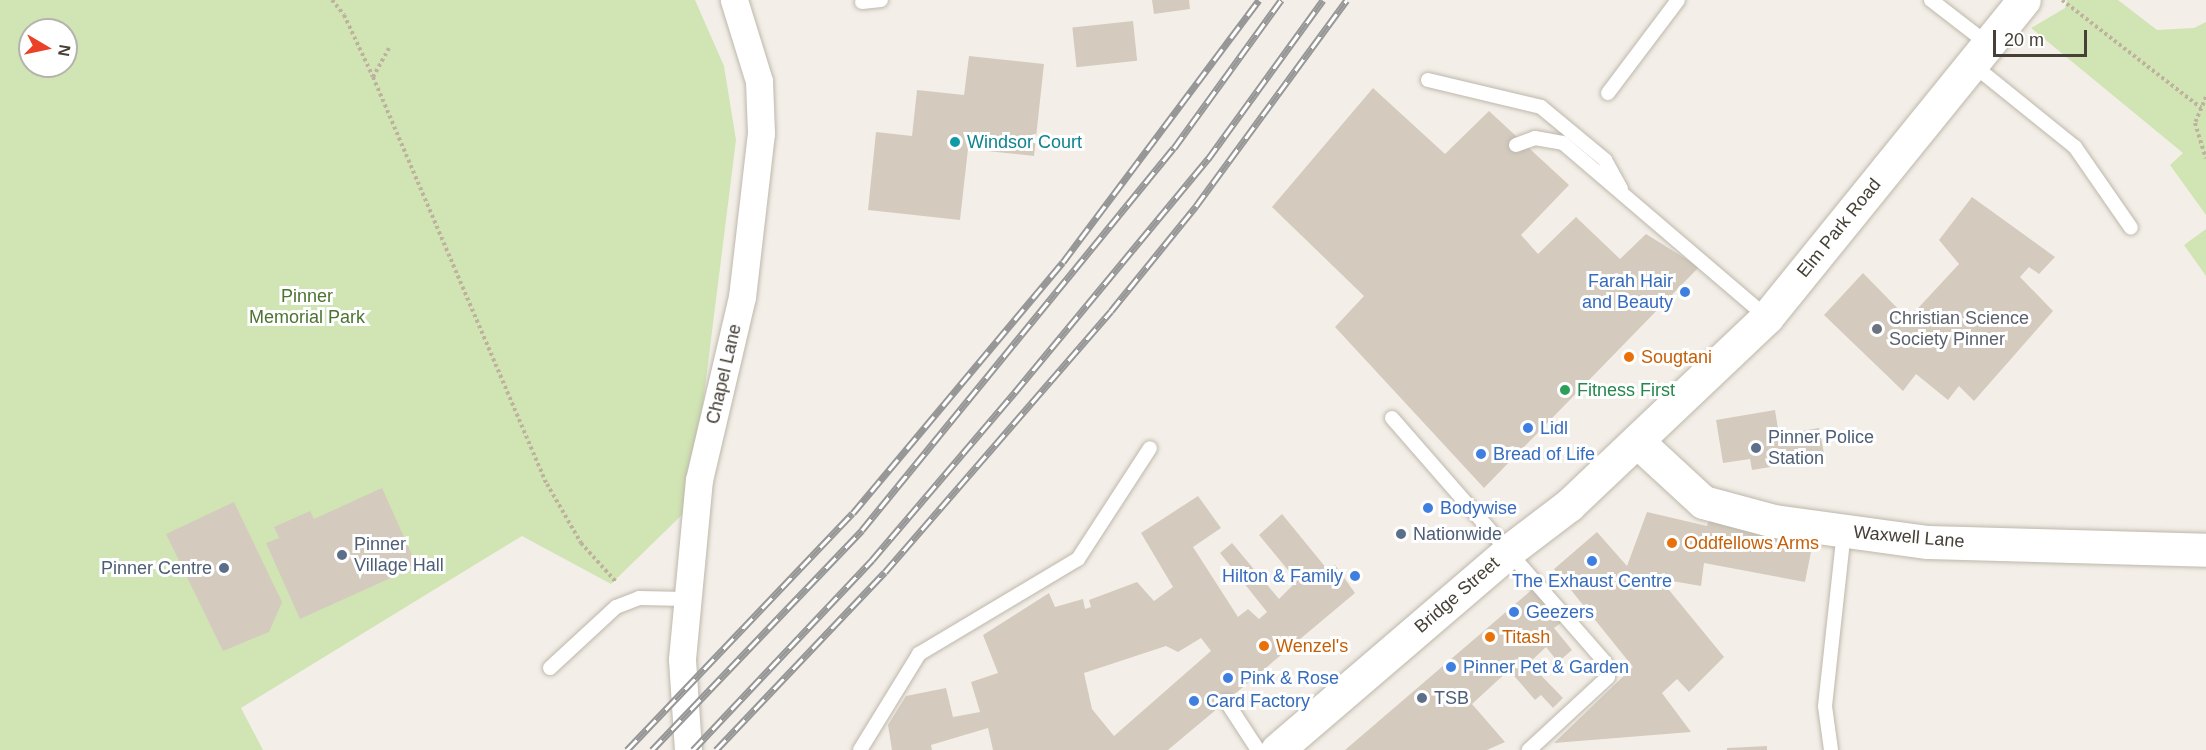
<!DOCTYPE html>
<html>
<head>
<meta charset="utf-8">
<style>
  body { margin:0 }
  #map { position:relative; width:2206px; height:750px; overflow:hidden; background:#f3efe8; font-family:Helvetica,sans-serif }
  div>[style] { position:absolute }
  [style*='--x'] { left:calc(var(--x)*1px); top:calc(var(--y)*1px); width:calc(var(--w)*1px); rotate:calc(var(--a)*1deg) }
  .green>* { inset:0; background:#d0e4b4 }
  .building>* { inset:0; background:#d4cbbe; transform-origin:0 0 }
  .path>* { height:4px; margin-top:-2px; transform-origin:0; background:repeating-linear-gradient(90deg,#beb29e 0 3px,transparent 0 6px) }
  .roads { filter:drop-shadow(0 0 2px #beb7ab) drop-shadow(0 0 2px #beb7ab) }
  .service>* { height:14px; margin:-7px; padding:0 7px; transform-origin:7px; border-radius:7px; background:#fff }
  .minor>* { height:27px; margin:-13.5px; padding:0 13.5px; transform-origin:13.5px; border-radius:13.5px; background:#fff }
  .tertiary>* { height:33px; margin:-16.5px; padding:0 16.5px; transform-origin:16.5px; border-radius:16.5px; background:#fff }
  .rail>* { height:7px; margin-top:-3.5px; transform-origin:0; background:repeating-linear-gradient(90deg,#fff 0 14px,#979797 0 28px); box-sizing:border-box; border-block:2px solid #979797 }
  .dots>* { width:16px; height:16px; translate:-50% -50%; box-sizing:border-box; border:3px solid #fff; border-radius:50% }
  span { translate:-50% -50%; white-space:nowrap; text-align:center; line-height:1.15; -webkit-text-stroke:6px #fff; paint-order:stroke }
  .culture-label { font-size:18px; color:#0d838f }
  .left { translate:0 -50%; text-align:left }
  .street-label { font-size:18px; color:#464037 }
  .shop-label { font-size:18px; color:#366cbe }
  .right { translate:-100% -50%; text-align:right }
  .park-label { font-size:18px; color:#4a742f }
  .worship-label { font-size:18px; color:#5b616d }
  .food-label { font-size:18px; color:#c56008 }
  .leisure-label { font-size:18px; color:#27864d }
  .service-label { font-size:18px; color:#4e5e75 }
  .north { position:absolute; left:18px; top:18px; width:60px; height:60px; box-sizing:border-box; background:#fff; border:2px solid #b5b3af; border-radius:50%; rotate:99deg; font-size:16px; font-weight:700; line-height:24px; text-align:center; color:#464037 }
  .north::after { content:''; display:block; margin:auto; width:21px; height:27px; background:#ea4128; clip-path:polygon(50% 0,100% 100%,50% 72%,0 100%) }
  .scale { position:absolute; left:1993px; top:30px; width:94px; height:27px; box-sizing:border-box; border:3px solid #464037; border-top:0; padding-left:8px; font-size:18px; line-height:21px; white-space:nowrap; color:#464037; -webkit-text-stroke:4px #fff; paint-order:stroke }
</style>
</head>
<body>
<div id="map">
  <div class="green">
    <div style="clip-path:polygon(evenodd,0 0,695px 0,724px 66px,736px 140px,690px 507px,611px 584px,522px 536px,241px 708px,263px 750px,0 750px,0 0,30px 30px,66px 30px,66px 66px,30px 66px,30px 30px)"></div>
    <div style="clip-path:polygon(2067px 0,2118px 0,2157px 30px,2194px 28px,2206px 22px,2206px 215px,2170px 165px,2183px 153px,2031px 28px,2065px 8px)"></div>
    <div style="clip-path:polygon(2206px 229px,2206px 276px,2184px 245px)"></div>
  </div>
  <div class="building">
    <div style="clip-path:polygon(1152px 0,1189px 0,1190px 9px,1154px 14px)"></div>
    <div style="left:1133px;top:21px;width:40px;height:61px;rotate:84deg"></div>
    <div style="clip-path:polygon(969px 56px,1044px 64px,1034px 156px,968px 149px,960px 220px,868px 210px,876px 132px,912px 136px,917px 90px,964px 95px)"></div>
    <div style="clip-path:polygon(1373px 88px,1445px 154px,1489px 111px,1569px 185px,1521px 235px,1538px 254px,1576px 217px,1620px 259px,1646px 234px,1699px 267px,1484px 488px,1335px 327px,1364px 296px,1272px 207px)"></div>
    <div style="clip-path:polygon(1972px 197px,2055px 257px,2039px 274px,2029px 267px,2020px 277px,2053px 311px,1974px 401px,1959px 386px,1948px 400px,1916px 374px,1903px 391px,1824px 315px,1863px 273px,1908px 319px,1959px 264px,1939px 240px)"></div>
    <div style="clip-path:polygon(1775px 410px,1779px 435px,1819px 428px,1825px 458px,1752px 470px,1750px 459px,1723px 463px,1716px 420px)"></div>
    <div style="clip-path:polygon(382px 488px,417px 566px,300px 619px,266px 543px,279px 538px,274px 527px,310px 511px,314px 519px)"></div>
    <div style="clip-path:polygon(evenodd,1198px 496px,1221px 528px,1193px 547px,1238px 617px,1248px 609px,1259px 619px,1267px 612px,1220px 553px,1232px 543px,1279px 599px,1297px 581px,1259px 535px,1282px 514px,1327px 569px,1335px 565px,1355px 593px,1168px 750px,993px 750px,988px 728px,931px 745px,932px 750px,892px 750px,888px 725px,906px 696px,946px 688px,953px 717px,980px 712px,971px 682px,998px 673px,983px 635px,1049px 593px,1055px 607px,1083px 599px,1085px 609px,1091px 607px,1089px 600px,1137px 582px,1154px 601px,1173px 587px,1141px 533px,1198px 496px,1201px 638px,1211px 651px,1114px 736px,1092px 709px,1084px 673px,1166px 646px,1178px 652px,1201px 638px)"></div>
    <div style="clip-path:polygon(234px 502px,282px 602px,269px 632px,223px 651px,166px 534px)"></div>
    <div style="clip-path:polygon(1647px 512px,1707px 526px,1710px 517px,1814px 537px,1805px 582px,1704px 563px,1701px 586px,1660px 579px,1724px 657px,1689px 692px,1677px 679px,1662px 693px,1691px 732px,1554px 743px,1633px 667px,1554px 569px,1597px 532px,1627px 566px)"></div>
    <div style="clip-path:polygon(1535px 587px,1565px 620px,1554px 628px,1572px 650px,1558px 662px,1546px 647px,1529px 663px,1563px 698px,1553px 708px,1541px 695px,1535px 700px,1509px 670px,1472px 704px,1505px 742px,1487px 750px,1345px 750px)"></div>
    <div style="clip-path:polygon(1767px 746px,1767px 750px,1727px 750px,1727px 748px)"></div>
  </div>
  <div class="path">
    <div style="--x:332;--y:0;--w:19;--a:51"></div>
    <div style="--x:344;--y:15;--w:68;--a:64.9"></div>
    <div style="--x:373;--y:77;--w:443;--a:66.9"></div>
    <div style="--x:547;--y:484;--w:68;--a:60"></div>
    <div style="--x:581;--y:543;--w:52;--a:48.1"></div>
    <div style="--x:2062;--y:0;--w:176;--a:37.8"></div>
    <div style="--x:373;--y:77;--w:33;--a:-61"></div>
    <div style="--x:2206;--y:97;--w:28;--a:113"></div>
    <div style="--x:2195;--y:123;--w:37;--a:73"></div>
  </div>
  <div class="roads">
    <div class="service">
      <div style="--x:1931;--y:0;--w:72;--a:37.7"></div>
      <div style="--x:862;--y:2;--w:19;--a:-6"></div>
      <div style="--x:1972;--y:64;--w:132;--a:38.9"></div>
      <div style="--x:2075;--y:147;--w:98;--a:55.3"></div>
      <div style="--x:1428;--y:80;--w:116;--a:13.4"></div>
      <div style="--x:1541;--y:107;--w:83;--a:39.6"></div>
      <div style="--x:1605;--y:160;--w:33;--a:61"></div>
      <div style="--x:1608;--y:93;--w:116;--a:-53"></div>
      <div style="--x:1516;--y:145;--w:20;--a:-20"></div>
      <div style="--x:1535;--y:138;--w:28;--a:10"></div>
      <div style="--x:1563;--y:143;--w:268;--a:40.5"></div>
      <div style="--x:1392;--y:418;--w:324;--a:48.9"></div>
      <div style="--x:1605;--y:662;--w:15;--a:79"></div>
      <div style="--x:1608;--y:677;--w:108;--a:137.3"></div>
      <div style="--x:550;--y:668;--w:90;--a:-42.7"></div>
      <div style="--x:616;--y:607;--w:25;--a:-21"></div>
      <div style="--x:639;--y:598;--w:47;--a:1.2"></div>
      <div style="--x:1226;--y:701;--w:59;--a:56.9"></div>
      <div style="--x:860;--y:750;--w:113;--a:-58.4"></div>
      <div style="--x:919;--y:654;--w:185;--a:-30.9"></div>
      <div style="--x:1078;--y:559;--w:132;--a:-57"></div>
      <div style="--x:1831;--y:750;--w:44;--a:-97.8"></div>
      <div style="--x:1825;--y:706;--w:176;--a:-83.8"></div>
    </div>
    <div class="minor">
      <div style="--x:688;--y:750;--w:91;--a:-93.8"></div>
      <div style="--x:682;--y:659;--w:180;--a:-84.6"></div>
      <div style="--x:699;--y:480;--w:188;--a:-76.8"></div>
      <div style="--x:742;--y:297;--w:165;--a:-83.4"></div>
      <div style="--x:761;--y:133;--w:52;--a:-92.2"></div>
      <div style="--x:759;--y:81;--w:85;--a:-107.2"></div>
    </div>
    <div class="tertiary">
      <div style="--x:1638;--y:442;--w:88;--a:42.7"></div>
      <div style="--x:1703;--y:502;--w:73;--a:15"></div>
      <div style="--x:1774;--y:521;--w:155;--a:7.8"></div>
      <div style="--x:1928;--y:542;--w:278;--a:1.6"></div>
      <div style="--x:1277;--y:750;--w:307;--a:-40.6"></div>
      <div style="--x:1510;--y:550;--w:74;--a:-37.3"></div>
      <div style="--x:1569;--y:505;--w:273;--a:-43.5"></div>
      <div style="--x:1767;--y:317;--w:408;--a:-51"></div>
    </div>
  </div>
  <div class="rail">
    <div style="--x:627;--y:750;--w:327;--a:-46.4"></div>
    <div style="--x:853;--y:513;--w:327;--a:-50.1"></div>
    <div style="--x:1063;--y:262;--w:327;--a:-53.2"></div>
    <div style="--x:652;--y:750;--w:304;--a:-46.3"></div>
    <div style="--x:862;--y:530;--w:493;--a:-50.8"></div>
    <div style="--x:1174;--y:148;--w:183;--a:-54.1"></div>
    <div style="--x:693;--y:750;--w:261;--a:-46.7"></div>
    <div style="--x:872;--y:560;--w:221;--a:-49.6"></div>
    <div style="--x:1015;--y:392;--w:303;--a:-50.4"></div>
    <div style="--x:1208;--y:159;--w:196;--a:-54.1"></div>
    <div style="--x:716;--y:750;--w:245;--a:-46.5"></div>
    <div style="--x:885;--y:572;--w:345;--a:-49.1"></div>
    <div style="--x:1111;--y:311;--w:135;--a:-51"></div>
    <div style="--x:1196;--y:206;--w:255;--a:-53.8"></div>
  </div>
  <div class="dots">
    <div style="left:955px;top:142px;background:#0f9aa8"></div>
    <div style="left:1685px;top:292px;background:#3f7fe0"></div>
    <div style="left:1877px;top:329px;background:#6b7280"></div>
    <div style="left:1629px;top:357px;background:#e8710a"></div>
    <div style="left:1565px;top:390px;background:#2e9e5b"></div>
    <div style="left:1528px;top:428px;background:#3f7fe0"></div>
    <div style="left:1756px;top:448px;background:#5c6f8a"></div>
    <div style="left:1481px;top:454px;background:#3f7fe0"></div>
    <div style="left:1428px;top:508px;background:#3f7fe0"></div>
    <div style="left:1401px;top:534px;background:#5c6f8a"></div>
    <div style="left:1672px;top:543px;background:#e8710a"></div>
    <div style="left:342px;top:555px;background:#5c6f8a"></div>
    <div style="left:1592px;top:561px;background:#3f7fe0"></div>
    <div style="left:224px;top:568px;background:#5c6f8a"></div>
    <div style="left:1355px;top:576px;background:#3f7fe0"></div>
    <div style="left:1514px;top:612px;background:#3f7fe0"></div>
    <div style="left:1490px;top:637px;background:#e8710a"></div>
    <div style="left:1264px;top:646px;background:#e8710a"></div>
    <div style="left:1451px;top:667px;background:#3f7fe0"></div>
    <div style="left:1228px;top:678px;background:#3f7fe0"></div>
    <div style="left:1422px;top:698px;background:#5c6f8a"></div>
    <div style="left:1194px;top:701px;background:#3f7fe0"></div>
  </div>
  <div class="culture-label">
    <span class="left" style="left:967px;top:142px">Windsor Court</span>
  </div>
  <div class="street-label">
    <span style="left:1839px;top:228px;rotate:-51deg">Elm Park Road</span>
    <span style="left:724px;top:374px;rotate:-77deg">Chapel Lane</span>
    <span style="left:1909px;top:537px;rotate:5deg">Waxwell Lane</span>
    <span style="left:1457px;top:595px;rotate:-41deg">Bridge Street</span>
  </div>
  <div class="shop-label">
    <span class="right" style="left:1673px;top:292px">Farah Hair<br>and Beauty</span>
    <span class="left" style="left:1540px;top:428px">Lidl</span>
    <span class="left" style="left:1493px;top:454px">Bread of Life</span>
    <span class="left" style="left:1440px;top:508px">Bodywise</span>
    <span class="right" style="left:1343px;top:576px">Hilton &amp; Family</span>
    <span style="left:1592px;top:581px">The Exhaust Centre</span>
    <span class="left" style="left:1526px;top:612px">Geezers</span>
    <span class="left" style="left:1463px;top:667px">Pinner Pet &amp; Garden</span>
    <span class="left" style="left:1240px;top:678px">Pink &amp; Rose</span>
    <span class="left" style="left:1206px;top:701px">Card Factory</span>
  </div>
  <div class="park-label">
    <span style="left:307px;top:307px">Pinner<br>Memorial Park</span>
  </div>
  <div class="worship-label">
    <span class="left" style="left:1889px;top:329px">Christian Science<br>Society Pinner</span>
  </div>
  <div class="food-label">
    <span class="left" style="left:1641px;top:357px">Sougtani</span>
    <span class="left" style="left:1684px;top:543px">Oddfellows Arms</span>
    <span class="left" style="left:1502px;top:637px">Titash</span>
    <span class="left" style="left:1276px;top:646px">Wenzel's</span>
  </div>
  <div class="leisure-label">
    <span class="left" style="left:1577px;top:390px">Fitness First</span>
  </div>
  <div class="service-label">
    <span class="left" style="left:1768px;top:448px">Pinner Police<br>Station</span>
    <span class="left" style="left:1413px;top:534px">Nationwide</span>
    <span class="left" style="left:354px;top:555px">Pinner<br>Village Hall</span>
    <span class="right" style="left:212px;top:568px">Pinner Centre</span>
    <span class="left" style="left:1434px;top:698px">TSB</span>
  </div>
  <div class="north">N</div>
  <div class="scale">20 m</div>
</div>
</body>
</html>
